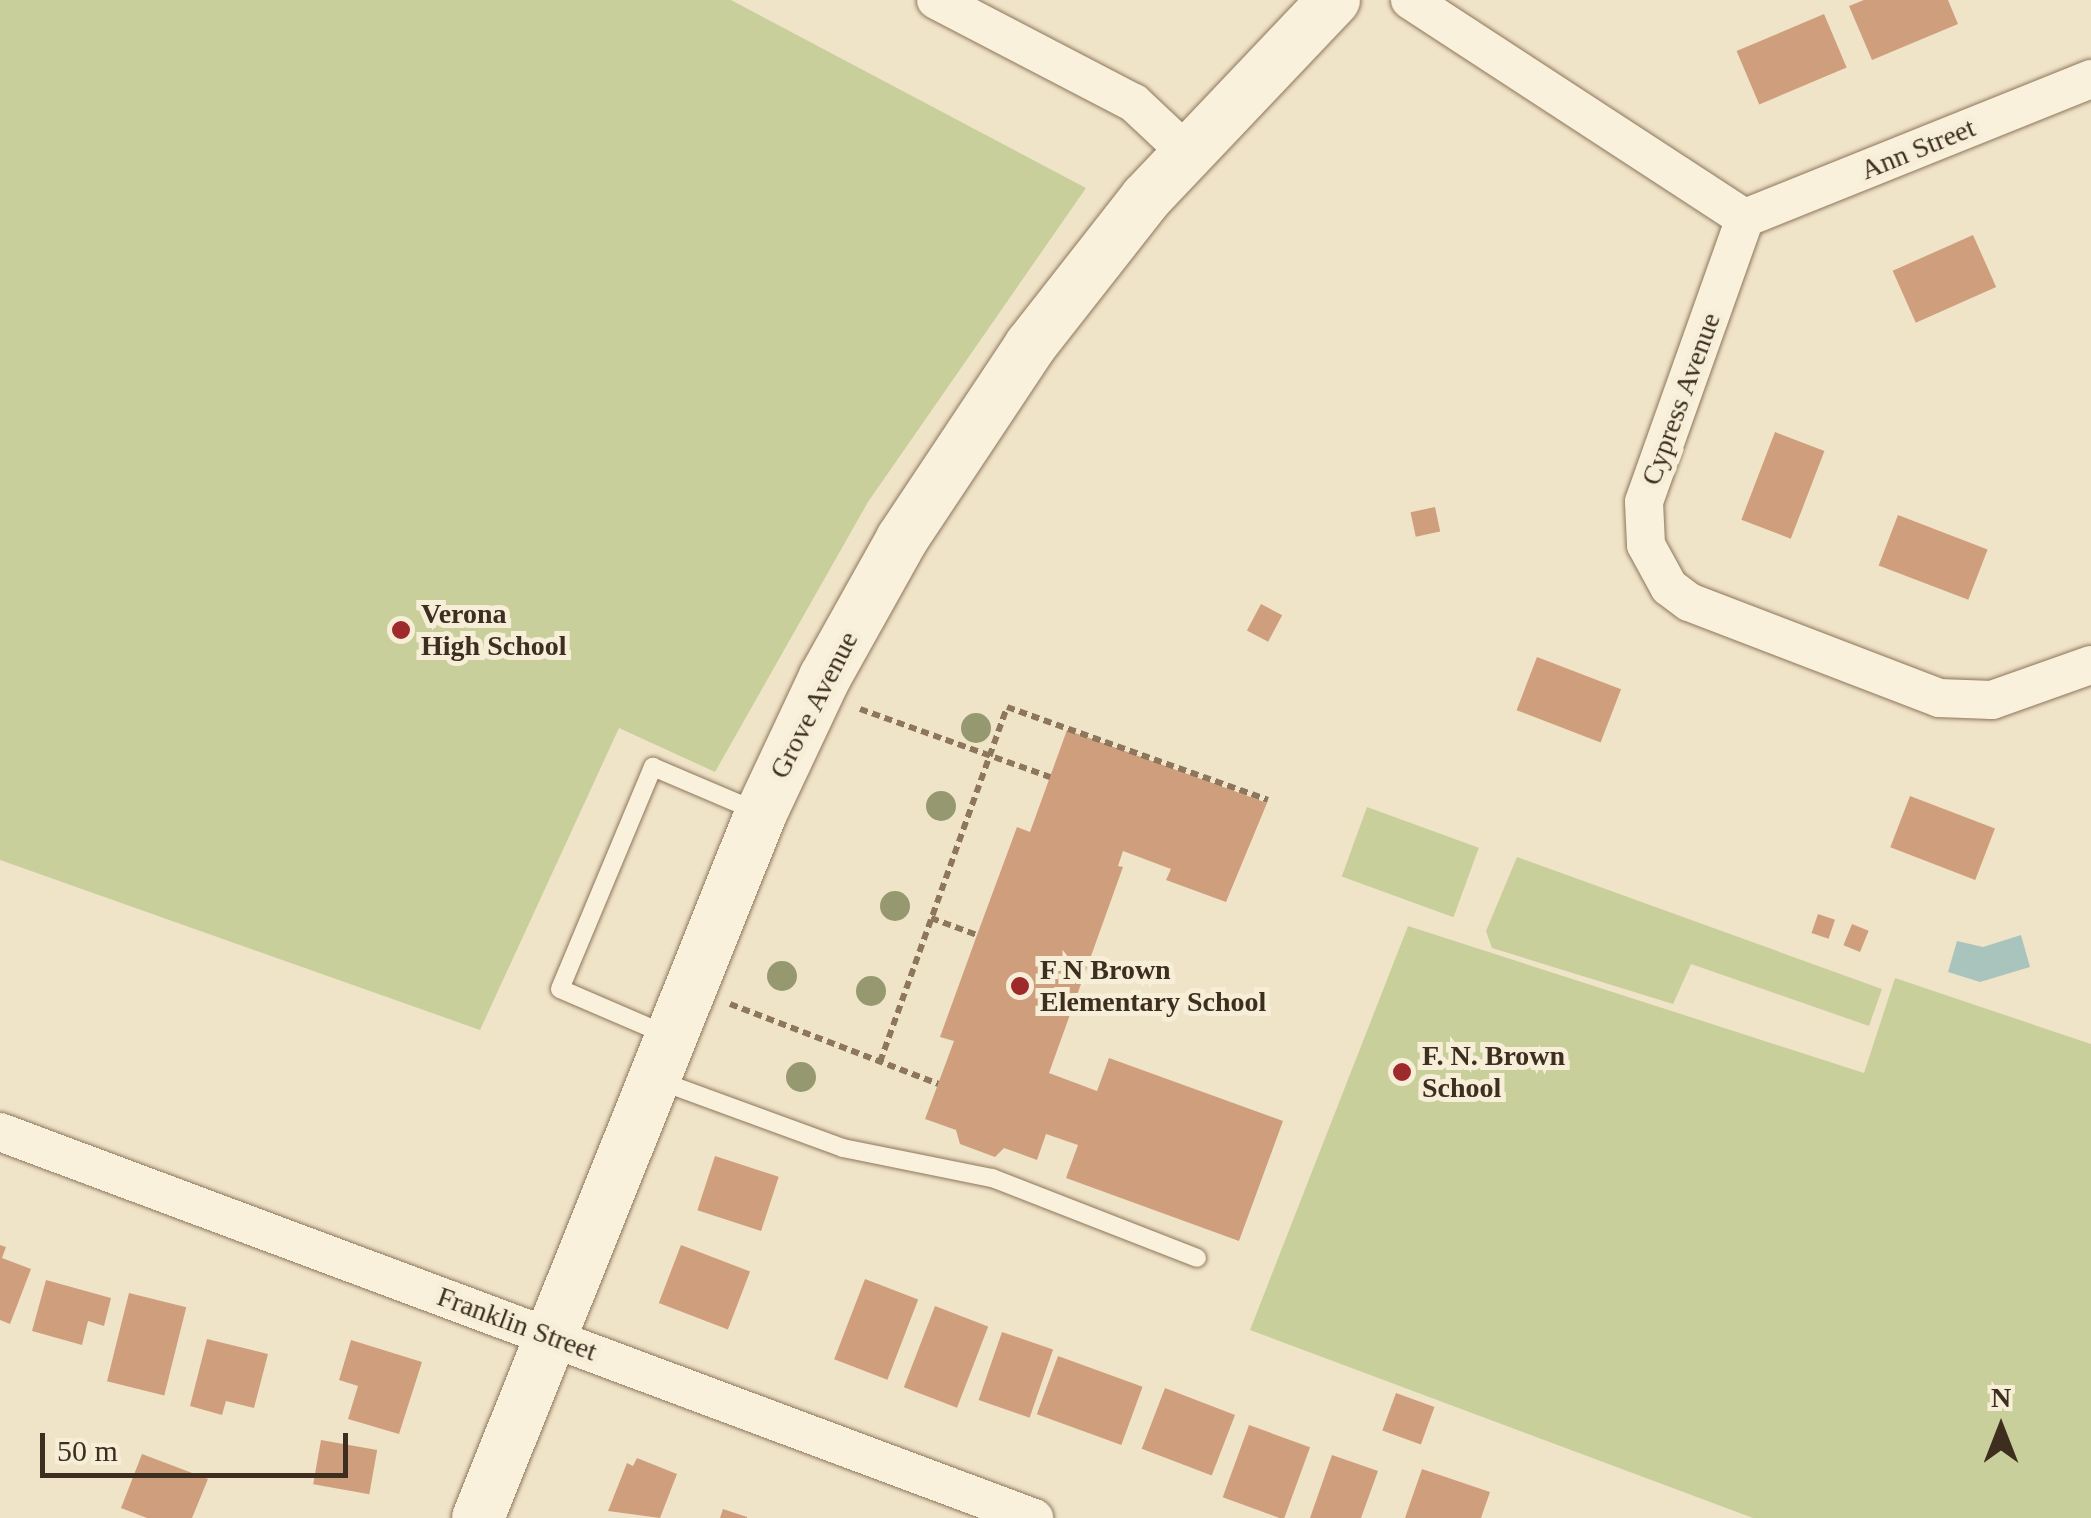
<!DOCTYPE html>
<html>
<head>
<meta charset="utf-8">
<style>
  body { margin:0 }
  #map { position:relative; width:2091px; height:1518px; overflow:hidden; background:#f0e4c8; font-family:Georgia,serif }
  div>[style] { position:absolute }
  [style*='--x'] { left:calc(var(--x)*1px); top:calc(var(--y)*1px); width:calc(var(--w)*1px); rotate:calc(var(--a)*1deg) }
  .green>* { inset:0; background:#c9cf9b; transform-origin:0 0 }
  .water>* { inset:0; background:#a9c4bc }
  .building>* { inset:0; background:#cf9f7d; transform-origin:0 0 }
  .path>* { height:6px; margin-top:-3px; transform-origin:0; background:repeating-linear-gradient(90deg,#8d765c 0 8px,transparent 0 13px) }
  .roads { filter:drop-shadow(0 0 2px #8d765c) drop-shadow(0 0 2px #8d765c) }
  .lane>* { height:18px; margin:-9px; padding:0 9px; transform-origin:9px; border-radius:9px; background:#faf1dc }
  .street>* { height:38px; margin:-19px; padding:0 19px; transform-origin:19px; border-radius:19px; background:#faf1dc }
  .secondary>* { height:52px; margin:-26px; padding:0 26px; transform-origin:26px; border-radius:26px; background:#faf1dc }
  .trees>* { width:30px; height:30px; margin:-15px; border-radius:50%; background:#96986f }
  .dots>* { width:28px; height:28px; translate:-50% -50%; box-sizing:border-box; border:5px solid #f7eed8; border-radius:50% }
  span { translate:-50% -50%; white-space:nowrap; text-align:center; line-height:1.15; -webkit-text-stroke:10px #f7eed8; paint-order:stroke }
  .street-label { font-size:28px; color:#3d2e20 }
  .poi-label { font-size:28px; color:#3d2e20; font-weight:700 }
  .left { translate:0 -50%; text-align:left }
  .north { position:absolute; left:1951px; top:1378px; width:100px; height:100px; -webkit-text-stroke:8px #f7eed8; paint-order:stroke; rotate:0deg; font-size:28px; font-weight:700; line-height:40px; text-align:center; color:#3d2e20 }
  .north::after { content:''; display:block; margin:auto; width:35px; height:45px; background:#3d2e20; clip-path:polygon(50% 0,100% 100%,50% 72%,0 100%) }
  .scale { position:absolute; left:40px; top:1433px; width:308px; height:45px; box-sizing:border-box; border:5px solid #3d2e20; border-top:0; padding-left:12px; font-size:30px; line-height:35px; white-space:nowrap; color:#3d2e20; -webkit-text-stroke:8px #f7eed8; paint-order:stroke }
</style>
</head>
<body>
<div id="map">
  <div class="green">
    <div style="clip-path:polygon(0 0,731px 0,1086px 188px,868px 502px,715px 772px,619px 728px,480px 1030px,0 860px)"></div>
    <div style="left:1367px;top:807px;width:119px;height:74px;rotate:20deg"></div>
    <div style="clip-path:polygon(1517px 857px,1882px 989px,1869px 1026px,1691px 964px,1673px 1004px,1492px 948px,1486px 931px)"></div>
    <div style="clip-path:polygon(1408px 926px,1864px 1073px,1895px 978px,2091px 1044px,2091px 1518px,1753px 1518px,1250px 1330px)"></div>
  </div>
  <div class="water">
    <div style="clip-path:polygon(2021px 935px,2030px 967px,1980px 982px,1948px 972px,1957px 941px,1983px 947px)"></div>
  </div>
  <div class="building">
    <div style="clip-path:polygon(1864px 0,1948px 0,1958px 24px,1872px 60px,1849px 6px)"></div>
    <div style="left:1824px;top:14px;width:58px;height:95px;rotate:67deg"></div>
    <div style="left:1973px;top:235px;width:57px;height:88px;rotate:66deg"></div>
    <div style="left:1775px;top:432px;width:53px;height:94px;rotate:21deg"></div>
    <div style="left:1435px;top:507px;width:25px;height:25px;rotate:78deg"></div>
    <div style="left:1898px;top:515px;width:96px;height:54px;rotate:21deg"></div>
    <div style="left:1261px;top:604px;width:24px;height:30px;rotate:28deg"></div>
    <div style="left:1537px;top:657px;width:90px;height:57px;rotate:21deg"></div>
    <div style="clip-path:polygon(1067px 730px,1267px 803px,1226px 902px,1166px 880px,1171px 869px,1123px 851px,1118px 866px,1123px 867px,1049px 1073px,1097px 1091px,1109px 1058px,1283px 1121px,1239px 1241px,1066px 1178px,1078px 1145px,1046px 1134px,1037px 1160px,1004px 1148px,995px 1157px,960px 1144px,956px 1130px,925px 1119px,954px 1041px,940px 1037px,977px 935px,1017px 827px,1030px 832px)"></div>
    <div style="left:1910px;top:796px;width:91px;height:55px;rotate:21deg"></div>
    <div style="left:1818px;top:914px;width:18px;height:20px;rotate:19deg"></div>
    <div style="left:1852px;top:924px;width:18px;height:23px;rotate:22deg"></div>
    <div style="left:715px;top:1156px;width:67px;height:57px;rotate:18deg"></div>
    <div style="clip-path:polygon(0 1245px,6px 1247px,2px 1258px,31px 1269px,10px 1324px,0 1320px)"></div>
    <div style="left:681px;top:1245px;width:74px;height:62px;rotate:21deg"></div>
    <div style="left:865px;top:1279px;width:57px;height:86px;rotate:21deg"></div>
    <div style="clip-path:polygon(46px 1280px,111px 1298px,104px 1326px,88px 1321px,82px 1345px,32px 1331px)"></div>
    <div style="left:129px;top:1293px;width:59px;height:91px;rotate:14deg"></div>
    <div style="left:935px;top:1306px;width:57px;height:87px;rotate:21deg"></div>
    <div style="left:1002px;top:1332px;width:54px;height:72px;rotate:19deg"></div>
    <div style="clip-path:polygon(207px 1339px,268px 1354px,254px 1408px,226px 1401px,222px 1415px,190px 1406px)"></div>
    <div style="clip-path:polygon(351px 1340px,422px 1362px,399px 1434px,348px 1419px,358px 1386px,339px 1380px)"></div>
    <div style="left:1058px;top:1356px;width:90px;height:62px;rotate:20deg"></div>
    <div style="left:1165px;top:1388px;width:75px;height:65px;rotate:21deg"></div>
    <div style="left:1396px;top:1393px;width:41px;height:40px;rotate:20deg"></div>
    <div style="left:1249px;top:1425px;width:65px;height:77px;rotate:20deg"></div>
    <div style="left:321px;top:1440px;width:57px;height:45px;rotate:10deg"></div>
    <div style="clip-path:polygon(142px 1454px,208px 1479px,192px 1518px,147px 1518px,121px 1508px)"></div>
    <div style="clip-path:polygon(1332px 1455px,1378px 1471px,1361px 1518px,1310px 1518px)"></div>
    <div style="clip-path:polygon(637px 1458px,677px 1474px,660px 1518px,608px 1511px,627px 1463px,633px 1466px)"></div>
    <div style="clip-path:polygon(1422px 1469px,1490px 1492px,1481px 1518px,1405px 1518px)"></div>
    <div style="clip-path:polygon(723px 1509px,747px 1517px,747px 1518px,720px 1518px)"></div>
  </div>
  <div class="path">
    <div style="--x:860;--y:709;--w:202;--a:19.7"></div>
    <div style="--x:931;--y:918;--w:49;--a:20.3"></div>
    <div style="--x:730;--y:1004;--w:223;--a:21"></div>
    <div style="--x:880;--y:1062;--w:377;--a:-70.3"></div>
    <div style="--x:1007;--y:707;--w:277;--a:19.6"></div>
  </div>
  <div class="roads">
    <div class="lane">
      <div style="--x:667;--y:1035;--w:116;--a:-156.7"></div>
      <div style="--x:560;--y:989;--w:241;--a:-67.3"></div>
      <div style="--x:653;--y:767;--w:112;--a:23.1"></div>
      <div style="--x:660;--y:1081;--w:195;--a:20.1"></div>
      <div style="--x:843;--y:1148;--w:152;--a:11.4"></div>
      <div style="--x:992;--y:1178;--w:220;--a:21.3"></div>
    </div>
    <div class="street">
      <div style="--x:936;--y:0;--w:223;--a:27.5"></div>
      <div style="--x:1134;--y:103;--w:69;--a:43.2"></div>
      <div style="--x:1410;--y:0;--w:400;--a:33.1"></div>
      <div style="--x:1745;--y:218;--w:301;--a:109.6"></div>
      <div style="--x:1644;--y:502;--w:43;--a:87.3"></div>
      <div style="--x:1646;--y:545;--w:48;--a:61.3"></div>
      <div style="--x:1669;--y:587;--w:25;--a:37"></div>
      <div style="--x:1689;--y:602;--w:268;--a:21"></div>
      <div style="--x:1939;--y:698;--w:53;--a:2.2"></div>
      <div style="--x:1992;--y:700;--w:105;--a:-19.5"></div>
      <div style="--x:1745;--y:218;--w:373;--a:-21.9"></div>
      <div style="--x:0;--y:1132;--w:1104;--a:20.47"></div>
    </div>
    <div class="secondary">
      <div style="--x:478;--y:1518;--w:760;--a:-68.13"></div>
      <div style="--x:761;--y:813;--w:150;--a:-64.8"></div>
      <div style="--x:825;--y:677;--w:158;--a:-60.8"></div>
      <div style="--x:902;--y:539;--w:232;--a:-56.4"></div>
      <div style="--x:1030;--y:346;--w:188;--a:-51.9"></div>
      <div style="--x:1146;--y:198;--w:273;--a:-46.5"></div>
    </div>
  </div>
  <div class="trees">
    <div style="left:976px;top:728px"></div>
    <div style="left:941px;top:806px"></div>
    <div style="left:895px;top:906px"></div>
    <div style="left:782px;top:976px"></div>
    <div style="left:871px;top:991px"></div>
    <div style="left:801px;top:1077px"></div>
  </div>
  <div class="dots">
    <div style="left:401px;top:630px;background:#9e2a2b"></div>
    <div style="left:1020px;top:986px;background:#9e2a2b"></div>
    <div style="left:1402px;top:1072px;background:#9e2a2b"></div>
  </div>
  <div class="street-label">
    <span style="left:1918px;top:149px;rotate:-22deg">Ann Street</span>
    <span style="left:1681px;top:399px;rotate:-70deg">Cypress Avenue</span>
    <span style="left:814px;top:705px;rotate:-63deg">Grove Avenue</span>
    <span style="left:517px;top:1324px;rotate:20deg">Franklin Street</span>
  </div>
  <div class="poi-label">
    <span class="left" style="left:421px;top:630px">Verona<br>High School</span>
    <span class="left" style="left:1040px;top:986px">F N Brown<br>Elementary School</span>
    <span class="left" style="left:1422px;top:1072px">F. N. Brown<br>School</span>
  </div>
  <div class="north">N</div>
  <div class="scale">50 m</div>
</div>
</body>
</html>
